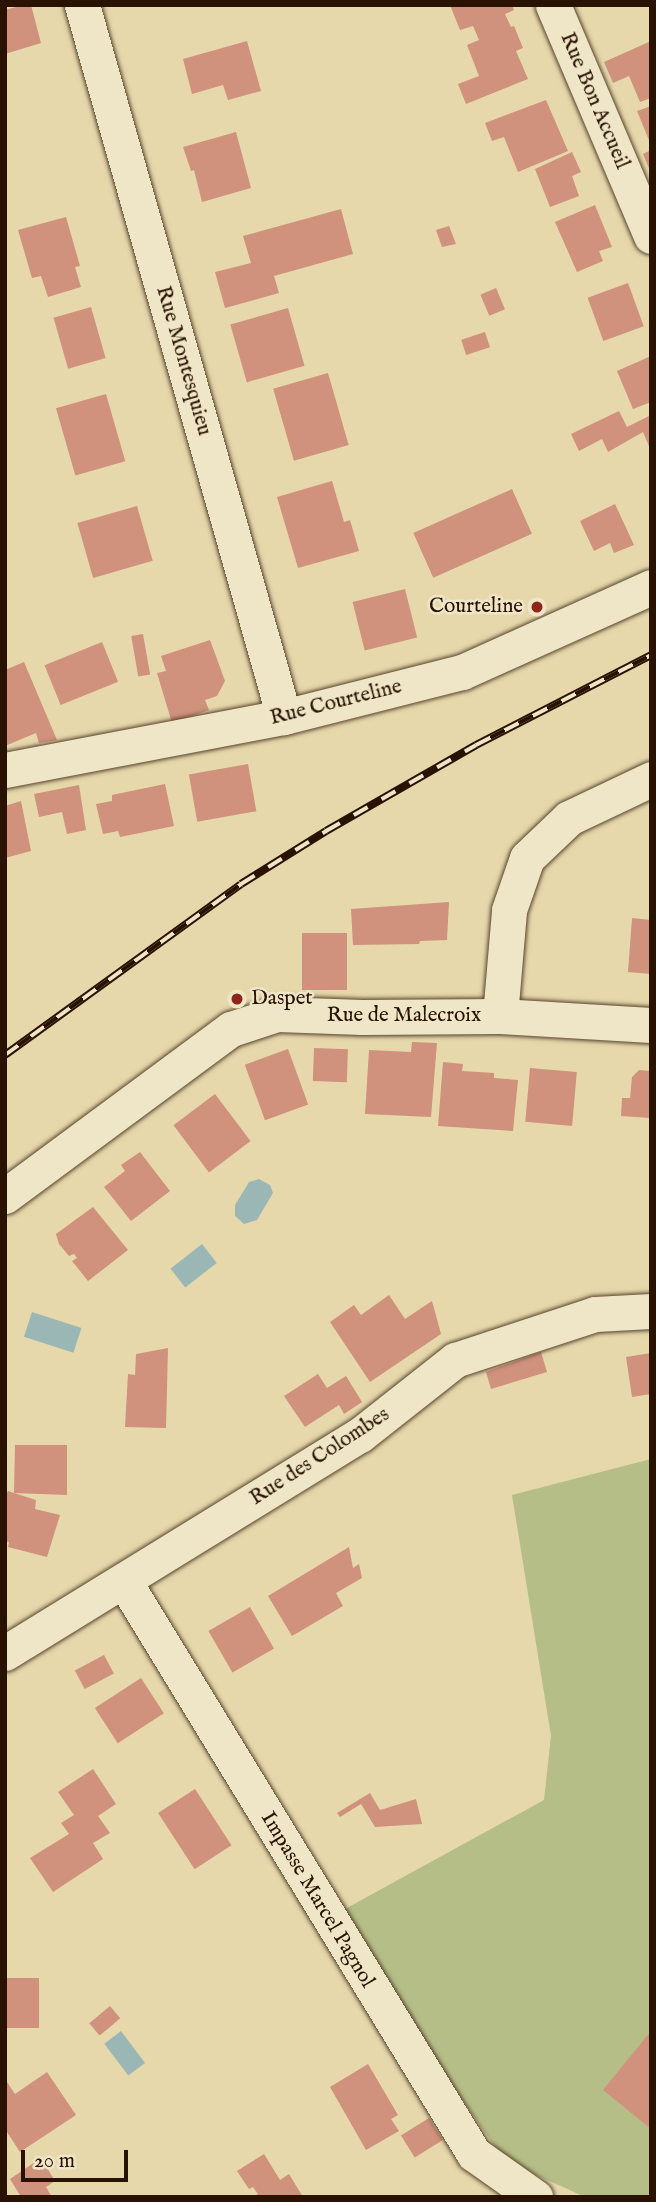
<!DOCTYPE html>
<html>
<head>
<meta charset="utf-8">
<style>
  body { margin:0 }
  #map { position:relative; width:656px; height:2202px; overflow:hidden; background:#e6d8ab; font-family:"IM FELL English",serif }
  div>[style] { position:absolute }
  [style*='--x'] { left:calc(var(--x)*1px); top:calc(var(--y)*1px); width:calc(var(--w)*1px); rotate:calc(var(--a)*1deg) }
  .green>* { inset:0; background:#b6be88 }
  .water>* { inset:0; background:#9bb7b5; transform-origin:0 0 }
  .building>* { inset:0; background:#d0917d; transform-origin:0 0 }
  .roads { filter:drop-shadow(0 0 2px #58442c) drop-shadow(0 0 2px #58442c) }
  .minor>* { height:35px; margin:-17.5px; padding:0 17.5px; transform-origin:17.5px; border-radius:17.5px; background:#efe6c8 }
  .rail>* { height:8px; margin-top:-4px; transform-origin:0; background:repeating-linear-gradient(90deg,#efe6c8 0 16px,#291201 0 32px); box-sizing:border-box; border-block:2px solid #291201 }
  .dots>* { width:19px; height:19px; translate:-50% -50%; box-sizing:border-box; border:4px solid #efe6c8; border-radius:50% }
  span { translate:-50% -50%; white-space:nowrap; text-align:center; line-height:1.15; -webkit-text-stroke:5px #efe6c8; paint-order:stroke }
  .street-label { font-size:21px; color:#291201 }
  .poi-label { font-size:21px; color:#291201 }
  .right { translate:-100% -50%; text-align:right }
  .left { translate:0 -50%; text-align:left }
  .frame { position:absolute; inset:0; border:7px solid #291201; pointer-events:none }
  .scale { position:absolute; left:21px; top:2150px; width:107px; height:32px; box-sizing:border-box; border:4px solid #291201; border-top:0; padding-left:9px; font-size:21px; line-height:24px; white-space:nowrap; color:#291201; -webkit-text-stroke:5px #efe6c8; paint-order:stroke }
</style>
</head>
<body>
<div id="map">
  <div class="green">
    <div style="clip-path:polygon(651px 1459px,651px 2197px,585px 2197px,505px 2161px,356px 1947px,345px 1909px,544px 1800px,551px 1736px,512px 1495px)"></div>
  </div>
  <div class="water">
    <div style="clip-path:polygon(259px 1179px,270px 1185px,273px 1193px,257px 1220px,244px 1224px,235px 1216px,235px 1205px,249px 1182px)"></div>
    <div style="left:202px;top:1244px;width:24px;height:40px;rotate:52deg"></div>
    <div style="left:32px;top:1312px;width:52px;height:26px;rotate:18deg"></div>
    <div style="left:121px;top:2031px;width:40px;height:21px;rotate:53deg"></div>
  </div>
  <div class="building">
    <div style="clip-path:polygon(23px 5px,31px 5px,41px 43px,5px 54px,5px 10px)"></div>
    <div style="clip-path:polygon(450px 5px,512px 5px,514px 10px,505px 14px,511px 27px,514px 26px,523px 48px,516px 51px,528px 79px,466px 104px,458px 84px,479px 76px,467px 45px,479px 40px,473px 26px,460px 30px)"></div>
    <div style="clip-path:polygon(247px 41px,261px 91px,228px 100px,223px 85px,192px 94px,183px 59px)"></div>
    <div style="clip-path:polygon(651px 41px,651px 98px,640px 102px,629px 76px,613px 83px,604px 62px)"></div>
    <div style="clip-path:polygon(546px 100px,568px 151px,518px 172px,504px 137px,492px 141px,485px 123px)"></div>
    <div style="clip-path:polygon(651px 106px,651px 145px,637px 111px)"></div>
    <div style="clip-path:polygon(236px 132px,251px 188px,202px 202px,194px 170px,191px 171px,183px 147px)"></div>
    <div style="clip-path:polygon(651px 150px,651px 173px,643px 154px)"></div>
    <div style="clip-path:polygon(572px 152px,581px 172px,572px 176px,579px 196px,550px 207px,535px 169px)"></div>
    <div style="clip-path:polygon(595px 205px,612px 247px,599px 251px,603px 261px,577px 272px,555px 222px)"></div>
    <div style="clip-path:polygon(341px 209px,353px 254px,274px 276px,279px 293px,225px 308px,215px 272px,251px 263px,243px 236px)"></div>
    <div style="clip-path:polygon(66px 217px,80px 266px,75px 267px,81px 287px,48px 297px,41px 276px,32px 278px,18px 230px)"></div>
    <div style="clip-path:polygon(449px 226px,456px 244px,442px 247px,436px 230px)"></div>
    <div style="left:628px;top:283px;width:46px;height:43px;rotate:70deg"></div>
    <div style="left:496px;top:288px;width:23px;height:17px;rotate:67deg"></div>
    <div style="left:91px;top:307px;width:53px;height:39px;rotate:74deg"></div>
    <div style="left:288px;top:308px;width:60px;height:60px;rotate:74deg"></div>
    <div style="left:485px;top:332px;width:16px;height:25px;rotate:72deg"></div>
    <div style="clip-path:polygon(651px 356px,651px 402px,633px 409px,617px 371px)"></div>
    <div style="left:328px;top:373px;width:75px;height:57px;rotate:74deg"></div>
    <div style="left:106px;top:394px;width:70px;height:52px;rotate:74deg"></div>
    <div style="clip-path:polygon(619px 411px,627px 427px,651px 415px,651px 451px,643px 432px,608px 452px,602px 439px,579px 451px,571px 434px)"></div>
    <div style="clip-path:polygon(332px 481px,344px 522px,350px 520px,359px 551px,298px 568px,277px 497px)"></div>
    <div style="left:512px;top:489px;width:49px;height:108px;rotate:66deg"></div>
    <div style="clip-path:polygon(615px 504px,634px 545px,614px 553px,610px 543px,594px 551px,580px 521px)"></div>
    <div style="left:137px;top:506px;width:57px;height:62px;rotate:74deg"></div>
    <div style="left:405px;top:589px;width:50px;height:54px;rotate:76deg"></div>
    <div style="left:143px;top:634px;width:41px;height:12px;rotate:80deg"></div>
    <div style="clip-path:polygon(210px 640px,225px 681px,217px 696px,205px 700px,209px 710px,172px 723px,157px 673px,166px 671px,161px 656px)"></div>
    <div style="left:102px;top:642px;width:43px;height:62px;rotate:68deg"></div>
    <div style="clip-path:polygon(24px 662px,57px 740px,39px 743px,36px 733px,5px 746px,5px 670px)"></div>
    <div style="left:248px;top:764px;width:48px;height:60px;rotate:80deg"></div>
    <div style="clip-path:polygon(165px 784px,174px 826px,120px 837px,118px 831px,103px 834px,96px 804px,112px 801px,112px 795px)"></div>
    <div style="clip-path:polygon(79px 785px,86px 830px,67px 834px,62px 812px,39px 817px,34px 794px)"></div>
    <div style="clip-path:polygon(21px 801px,31px 851px,5px 858px,5px 806px)"></div>
    <div style="clip-path:polygon(449px 902px,447px 940px,420px 941px,419px 944px,353px 945px,351px 909px)"></div>
    <div style="clip-path:polygon(632px 918px,651px 920px,651px 974px,628px 972px)"></div>
    <div style="left:302px;top:933px;width:45px;height:57px"></div>
    <div style="clip-path:polygon(412px 1042px,437px 1043px,431px 1117px,365px 1114px,369px 1050px,411px 1052px)"></div>
    <div style="left:314px;top:1048px;width:34px;height:33px;rotate:2deg"></div>
    <div style="left:288px;top:1049px;width:59px;height:46px;rotate:70deg"></div>
    <div style="clip-path:polygon(443px 1062px,463px 1064px,462px 1071px,494px 1073px,494px 1078px,518px 1080px,513px 1131px,438px 1126px)"></div>
    <div style="left:530px;top:1068px;width:47px;height:54px;rotate:5deg"></div>
    <div style="clip-path:polygon(639px 1070px,651px 1071px,651px 1118px,621px 1116px,622px 1098px,630px 1098px,632px 1077px)"></div>
    <div style="left:215px;top:1094px;width:59px;height:52px;rotate:53deg"></div>
    <div style="clip-path:polygon(140px 1152px,170px 1191px,131px 1221px,104px 1187px,125px 1171px,121px 1165px)"></div>
    <div style="clip-path:polygon(93px 1207px,128px 1250px,88px 1281px,72px 1261px,77px 1258px,74px 1254px,69px 1256px,59px 1244px,56px 1234px)"></div>
    <div style="clip-path:polygon(389px 1295px,405px 1319px,432px 1301px,441px 1334px,370px 1382px,330px 1322px,354px 1305px,361px 1315px)"></div>
    <div style="clip-path:polygon(168px 1348px,166px 1428px,125px 1427px,128px 1374px,135px 1375px,136px 1354px)"></div>
    <div style="clip-path:polygon(541px 1352px,547px 1372px,491px 1389px,486px 1372px)"></div>
    <div style="clip-path:polygon(651px 1353px,651px 1394px,632px 1397px,626px 1357px)"></div>
    <div style="clip-path:polygon(318px 1374px,327px 1388px,346px 1376px,362px 1402px,344px 1414px,339px 1405px,305px 1427px,284px 1396px)"></div>
    <div style="clip-path:polygon(15px 1445px,67px 1445px,67px 1495px,14px 1493px,36px 1500px,35px 1509px,60px 1515px,47px 1557px,8px 1547px,9px 1542px,5px 1541px,5px 1498px,8px 1491px,14px 1493px)"></div>
    <div style="clip-path:polygon(349px 1547px,353px 1568px,359px 1564px,362px 1578px,336px 1593px,343px 1606px,292px 1636px,268px 1596px)"></div>
    <div style="left:250px;top:1607px;width:48px;height:48px;rotate:60deg"></div>
    <div style="left:104px;top:1655px;width:21px;height:33px;rotate:62deg"></div>
    <div style="left:141px;top:1678px;width:42px;height:55px;rotate:57deg"></div>
    <div style="clip-path:polygon(93px 1769px,116px 1804px,98px 1816px,110px 1833px,93px 1843px,103px 1859px,53px 1892px,30px 1858px,69px 1834px,61px 1823px,74px 1815px,58px 1792px)"></div>
    <div style="left:195px;top:1789px;width:67px;height:44px;rotate:57deg"></div>
    <div style="clip-path:polygon(370px 1793px,380px 1810px,416px 1799px,422px 1824px,375px 1827px,361px 1804px,340px 1817px,337px 1813px)"></div>
    <div style="left:5px;top:1978px;width:34px;height:50px"></div>
    <div style="left:110px;top:2006px;width:16px;height:27px;rotate:50deg"></div>
    <div style="clip-path:polygon(651px 2031px,651px 2129px,603px 2090px)"></div>
    <div style="clip-path:polygon(368px 2064px,398px 2115px,391px 2119px,399px 2131px,366px 2150px,330px 2087px)"></div>
    <div style="clip-path:polygon(47px 2072px,76px 2115px,20px 2152px,5px 2129px,5px 2079px,15px 2094px)"></div>
    <div style="left:429px;top:2118px;width:26px;height:33px;rotate:58deg"></div>
    <div style="clip-path:polygon(264px 2154px,280px 2180px,289px 2174px,303px 2197px,252px 2197px,258px 2194px,253px 2187px,249px 2189px,237px 2171px)"></div>
    <div style="clip-path:polygon(41px 2158px,55px 2181px,46px 2187px,52px 2197px,21px 2197px,10px 2179px)"></div>
  </div>
  <div class="roads">
    <div class="minor">
      <div style="--x:82;--y:5;--w:740;--a:74.16"></div>
      <div style="--x:553;--y:5;--w:251;--a:67"></div>
      <div style="--x:5;--y:770;--w:284;--a:-10.8"></div>
      <div style="--x:284;--y:717;--w:184;--a:-14.2"></div>
      <div style="--x:462;--y:672;--w:207;--a:-24.2"></div>
      <div style="--x:500;--y:1016;--w:106;--a:-85.1"></div>
      <div style="--x:509;--y:910;--w:55;--a:-70.9"></div>
      <div style="--x:527;--y:858;--w:58;--a:-43.6"></div>
      <div style="--x:569;--y:818;--w:91;--a:-25.4"></div>
      <div style="--x:5;--y:1196;--w:281;--a:-36.5"></div>
      <div style="--x:231;--y:1029;--w:48;--a:-18.1"></div>
      <div style="--x:277;--y:1014;--w:85;--a:2"></div>
      <div style="--x:362;--y:1017;--w:138;--a:-0.4"></div>
      <div style="--x:500;--y:1016;--w:151;--a:3.4"></div>
      <div style="--x:124;--y:1581;--w:671;--a:58.58"></div>
      <div style="--x:474;--y:2154;--w:75;--a:35.2"></div>
      <div style="--x:5;--y:1653;--w:417;--a:-31.6"></div>
      <div style="--x:360;--y:1435;--w:121;--a:-38.3"></div>
      <div style="--x:455;--y:1360;--w:147;--a:-18.2"></div>
      <div style="--x:595;--y:1314;--w:56;--a:-3.1"></div>
    </div>
  </div>
  <div class="rail">
    <div style="--x:5;--y:1055;--w:291;--a:-35.9"></div>
    <div style="--x:241;--y:884;--w:100;--a:-31.9"></div>
    <div style="--x:326;--y:831;--w:173;--a:-29.8"></div>
    <div style="--x:476;--y:745;--w:197;--a:-27.2"></div>
  </div>
  <div class="dots">
    <div style="left:537px;top:607px;background:#8f2418"></div>
    <div style="left:237px;top:999px;background:#8f2418"></div>
  </div>
  <div class="street-label">
    <span style="left:594px;top:101px;rotate:67deg">Rue Bon Accueil</span>
    <span style="left:183px;top:361px;rotate:74deg">Rue Montesquieu</span>
    <span style="left:336px;top:703px;rotate:-14deg">Rue Courteline</span>
    <span style="left:404px;top:1016px">Rue de Malecroix</span>
    <span style="left:320px;top:1457px;rotate:-33deg">Rue des Colombes</span>
    <span style="left:317px;top:1900px;rotate:59deg">Impasse Marcel Pagnol</span>
  </div>
  <div class="poi-label">
    <span class="right" style="left:523px;top:607px">Courteline</span>
    <span class="left" style="left:251px;top:999px">Daspet</span>
  </div>
  <div class="frame"></div>
  <div class="scale">20 m</div>
</div>
</body>
</html>
